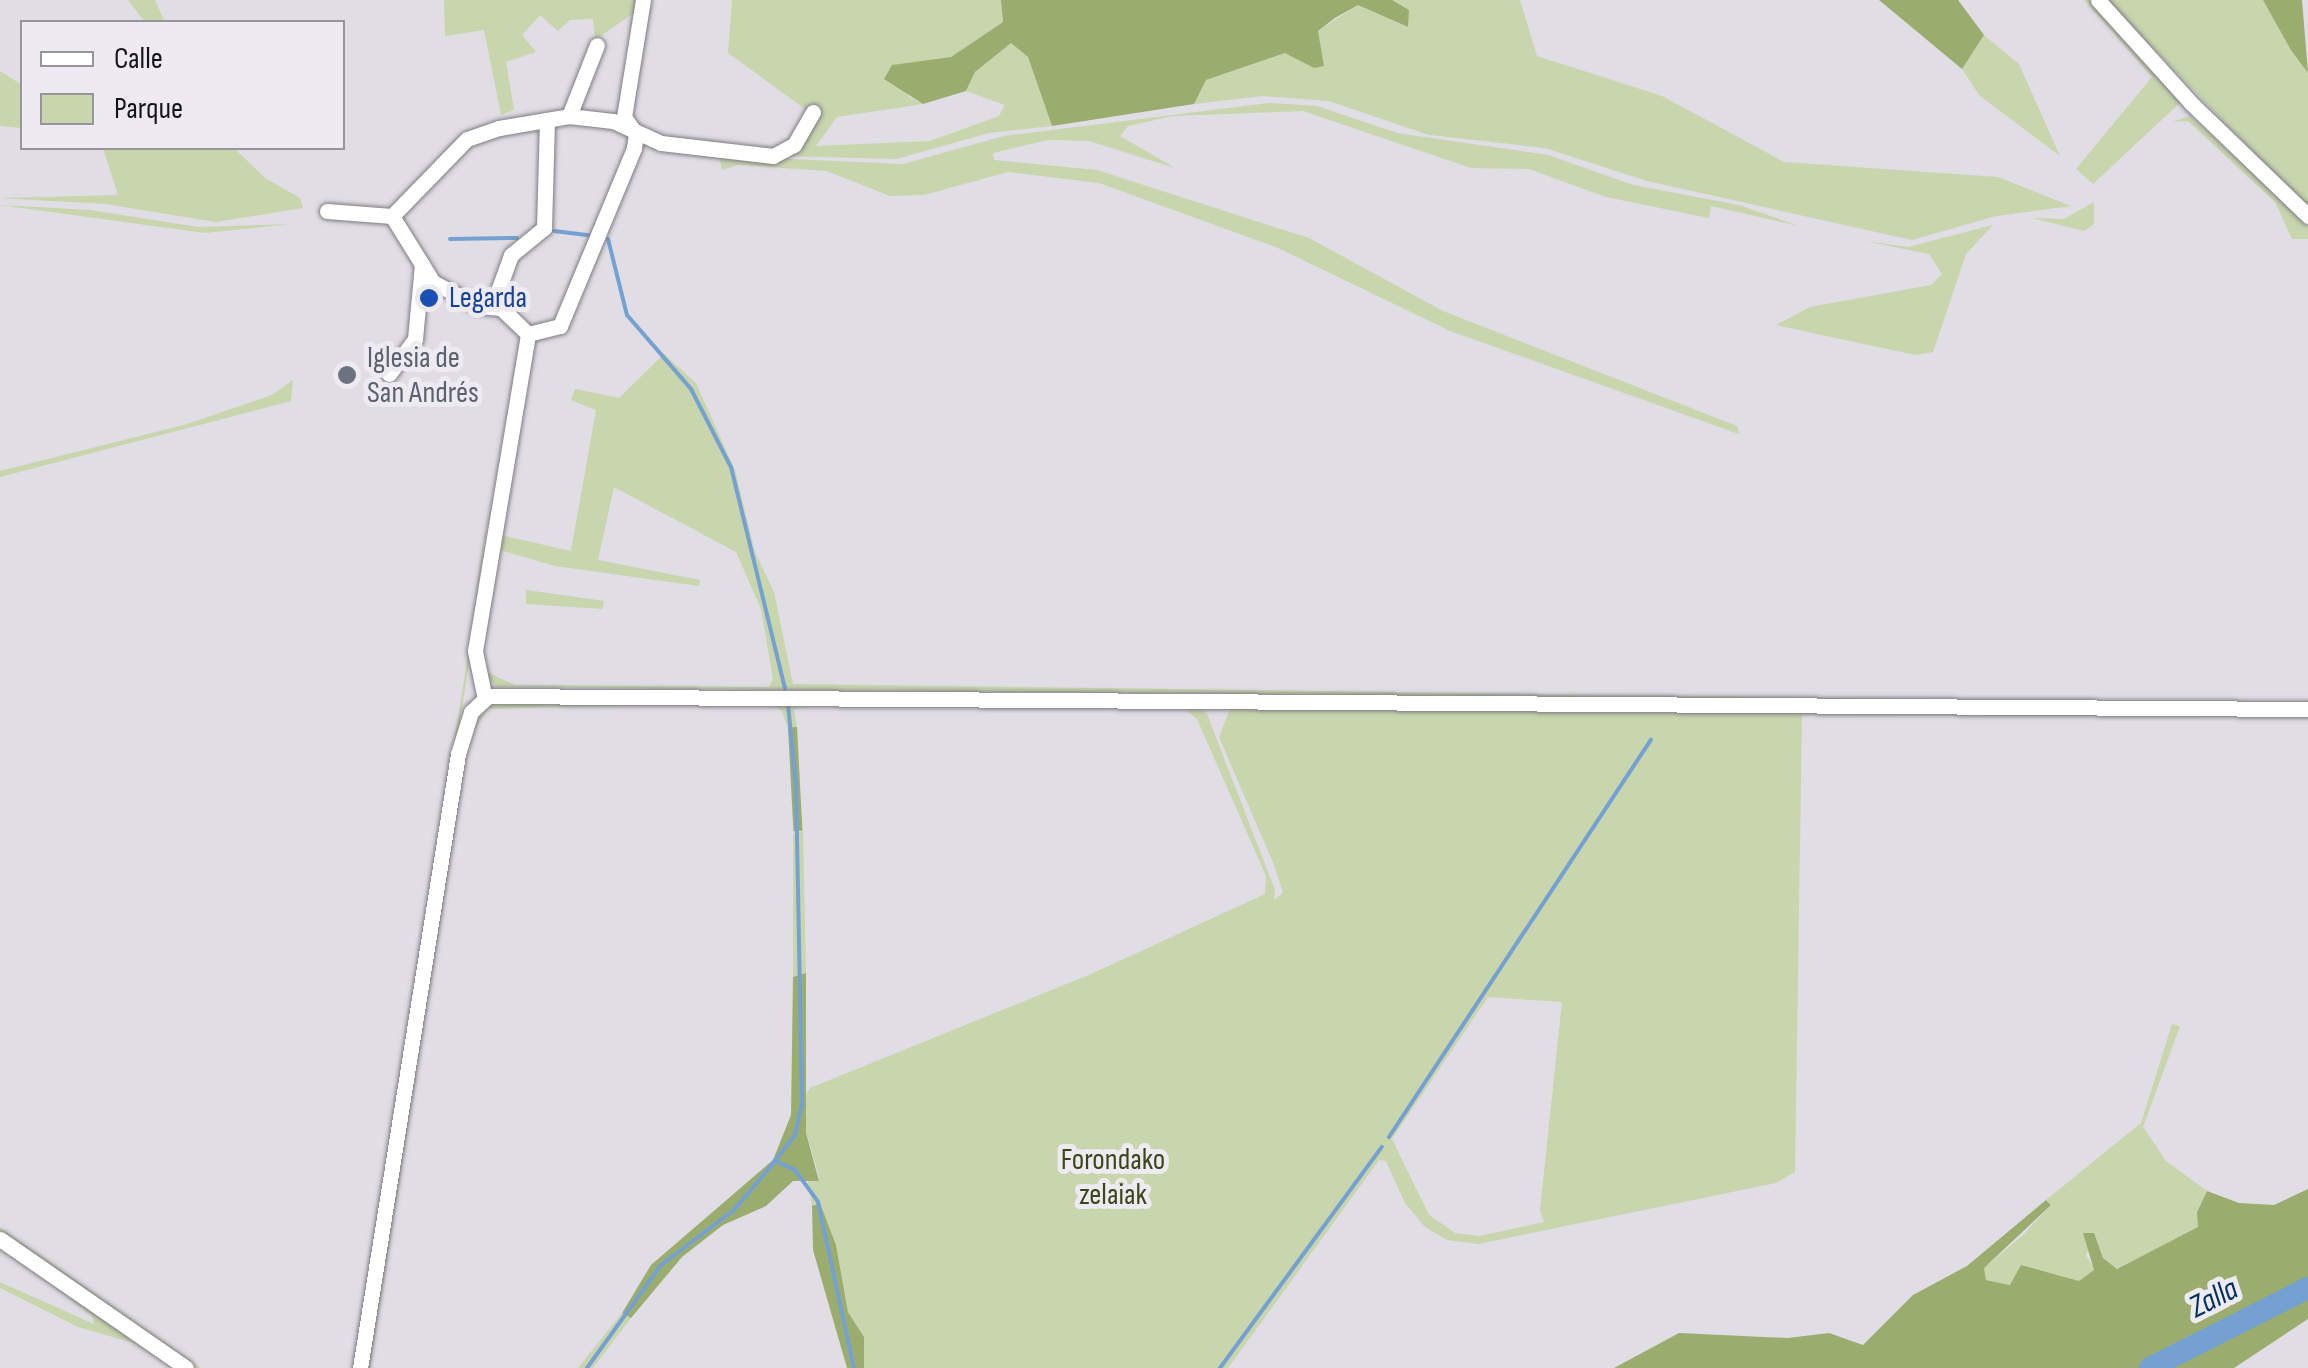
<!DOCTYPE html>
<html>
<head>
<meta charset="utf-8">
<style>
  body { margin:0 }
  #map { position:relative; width:2308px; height:1368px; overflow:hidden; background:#e0dde4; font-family:"Sofia Sans Condensed",sans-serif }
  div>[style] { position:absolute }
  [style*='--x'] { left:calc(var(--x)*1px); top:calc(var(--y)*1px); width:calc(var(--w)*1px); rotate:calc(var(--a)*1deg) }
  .green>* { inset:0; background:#c8d5ad }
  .forest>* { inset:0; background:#9aad6f; transform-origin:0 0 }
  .stream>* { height:4px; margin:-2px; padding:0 2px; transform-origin:2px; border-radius:2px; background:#74a1d1 }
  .river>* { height:22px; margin:-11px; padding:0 11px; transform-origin:11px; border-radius:11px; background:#74a1d1 }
  .roads { filter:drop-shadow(0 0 2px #7f7b82) drop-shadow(0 0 2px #7f7b82) }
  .minor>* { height:15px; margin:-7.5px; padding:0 7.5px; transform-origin:7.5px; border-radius:7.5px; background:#fff }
  .dots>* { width:28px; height:28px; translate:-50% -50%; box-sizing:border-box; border:5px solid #eeeaf2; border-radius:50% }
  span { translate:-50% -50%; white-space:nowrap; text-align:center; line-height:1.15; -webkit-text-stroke:10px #eeeaf2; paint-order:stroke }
  .transit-label { font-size:30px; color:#164399 }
  .left { translate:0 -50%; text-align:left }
  .worship-label { font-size:30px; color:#5b616d }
  .park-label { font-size:30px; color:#3a4618 }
  .water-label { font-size:32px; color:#00315e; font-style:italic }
  .legend { position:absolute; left:20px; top:20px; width:325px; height:130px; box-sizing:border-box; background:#eeeaf2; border:2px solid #97949a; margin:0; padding:12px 18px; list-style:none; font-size:30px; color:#151417 }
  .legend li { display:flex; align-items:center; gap:20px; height:50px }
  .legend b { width:50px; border:2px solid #97949a }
</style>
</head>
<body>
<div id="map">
  <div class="green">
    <div style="clip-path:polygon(128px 0,155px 0,165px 22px,145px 22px)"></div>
    <div style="clip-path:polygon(444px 0,638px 0,635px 12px,595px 40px,593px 19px,570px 20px,558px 31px,540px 15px,522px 35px,536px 52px,506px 62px,514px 110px,501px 115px,484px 30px,445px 36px)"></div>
    <div style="clip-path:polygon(732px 0,1001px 0,1003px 22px,951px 57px,892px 66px,909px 97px,923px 104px,837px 117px,816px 146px,930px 141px,999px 116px,1005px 105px,966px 91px,975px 72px,1011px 42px,1028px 57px,1052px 126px,989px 133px,896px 159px,785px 156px,808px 111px,728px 53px)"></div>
    <div style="clip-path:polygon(1392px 0,1520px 0,1537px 56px,1662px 96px,1784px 162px,1998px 177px,2071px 206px,1996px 216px,1912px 240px,1647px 181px,1545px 148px,1429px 135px,1329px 101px,1262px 96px,1194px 104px,1206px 80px,1286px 53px,1314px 68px,1318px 31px,1358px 5px,1407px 27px,1409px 10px)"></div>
    <div style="clip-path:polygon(2084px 0,2092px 0,2183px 100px,2093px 184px,2076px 169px,2152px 77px)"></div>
    <div style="clip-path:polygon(2107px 0,2263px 0,2308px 73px,2308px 209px)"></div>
    <div style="clip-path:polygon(1984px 35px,2019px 64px,2060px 156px,1980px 96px,1962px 69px)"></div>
    <div style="clip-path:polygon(0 71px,22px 85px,22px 128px,0 126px)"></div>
    <div style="clip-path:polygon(1269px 103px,1317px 106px,1397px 133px,1548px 155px,1633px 185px,1739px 205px,1799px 226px,1711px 206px,1709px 218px,1606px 197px,1529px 169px,1471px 168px,1303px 111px,1173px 116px,1128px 126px,1120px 136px,1175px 168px,1089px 141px,1047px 140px,993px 153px,994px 160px,1097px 170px,1309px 238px,1443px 311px,1737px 426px,1739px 434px,1450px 331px,1278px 248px,1099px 183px,1008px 172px,924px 195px,890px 196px,827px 171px,738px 165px,722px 170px,719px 156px,903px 164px,1004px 136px)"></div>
    <div style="clip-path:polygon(2190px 116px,2308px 224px,2308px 239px,2292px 239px,2275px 202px,2188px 121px,2172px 122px)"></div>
    <div style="clip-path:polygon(103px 148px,234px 148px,265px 178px,300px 198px,303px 208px,216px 222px,105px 204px,0 198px,118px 195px)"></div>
    <div style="clip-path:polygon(2094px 202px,2094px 224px,2084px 231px,2032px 218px,2064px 219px)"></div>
    <div style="clip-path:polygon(0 205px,90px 210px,198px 227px,292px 224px,205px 233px)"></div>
    <div style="clip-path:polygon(1993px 225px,1966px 254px,1933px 352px,1915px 355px,1776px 325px,1810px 307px,1931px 285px,1942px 274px,1929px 254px,1865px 241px,1908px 247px)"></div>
    <div style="clip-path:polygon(evenodd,664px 354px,696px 383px,735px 470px,755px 552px,774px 592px,793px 684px,2308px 704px,497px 687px,481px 670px,483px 614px,500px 535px,571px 551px,596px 410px,571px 400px,575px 389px,619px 398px,664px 354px,614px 487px,736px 552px,761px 609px,773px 679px,769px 687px,515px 685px,489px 673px,483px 654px,500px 550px,555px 566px,699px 586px,700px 580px,598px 560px,614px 487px)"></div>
    <div style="clip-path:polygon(293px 380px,291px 401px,0 477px,0 471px,184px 425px,272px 395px)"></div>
    <div style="clip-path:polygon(489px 500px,469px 665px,352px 1368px,466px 668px)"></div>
    <div style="clip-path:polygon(526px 590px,604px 601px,602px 609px,526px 604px)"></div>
    <div style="clip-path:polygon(evenodd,508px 698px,1194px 703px,1207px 714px,1275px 890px,1274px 900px,1283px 893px,1274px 865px,1219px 737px,1232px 704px,2308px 717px,1802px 715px,1795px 1172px,1776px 1183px,1478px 1244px,1447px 1240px,1425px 1227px,1405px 1203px,1386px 1161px,1379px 1160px,1228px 1368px,864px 1368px,864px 1337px,848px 1312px,836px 1245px,820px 1203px,812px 1206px,808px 1181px,819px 1181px,818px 1172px,806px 1133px,804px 1097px,810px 1088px,1091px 974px,1265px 894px,1266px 876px,1197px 719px,1183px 708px,810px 704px,794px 709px,797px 727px,788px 729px,782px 711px,769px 702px,488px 709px,469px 739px,370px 1368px,363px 1368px,467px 730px,480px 711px,508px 698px,1488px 997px,1562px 1002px,1540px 1210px,1544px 1222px,1480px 1236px,1455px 1233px,1429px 1215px,1392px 1139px,1488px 997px)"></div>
    <div style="clip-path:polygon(803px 831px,806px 973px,793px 977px,793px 834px)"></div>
    <div style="clip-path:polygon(2172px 1024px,2180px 1026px,2143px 1127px,2166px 1161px,2207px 1191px,2197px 1211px,2199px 1227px,2117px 1269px,2103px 1258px,2094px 1234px,2086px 1255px,2095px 1270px,2079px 1282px,2021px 1265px,2011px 1285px,1986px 1280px,1984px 1268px,2023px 1235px,2051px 1205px,2046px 1200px,2141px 1123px)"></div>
    <div style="clip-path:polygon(0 1227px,201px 1368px,192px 1368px,0 1235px)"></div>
    <div style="clip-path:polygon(0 1245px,176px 1368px,134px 1343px,78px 1327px,0 1288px,0 1282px,94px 1324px,92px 1316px)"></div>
    <div style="clip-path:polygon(622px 1313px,631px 1318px,593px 1368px,578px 1368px)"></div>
  </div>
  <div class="forest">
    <div style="clip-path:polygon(1001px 0,1392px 0,1409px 10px,1408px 27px,1358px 5px,1335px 18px,1318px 31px,1324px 66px,1314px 68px,1285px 53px,1206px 80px,1194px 104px,1052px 126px,1028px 57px,1011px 43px,975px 72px,966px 91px,923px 104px,884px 79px,892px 65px,951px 57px,1003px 22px)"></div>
    <div style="clip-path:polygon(1879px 0,1958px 0,1984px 35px,1962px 69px)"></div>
    <div style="clip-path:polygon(2263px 0,2302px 0,2308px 73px,2291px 50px)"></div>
    <div style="left:797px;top:727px;width:104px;height:9px;rotate:87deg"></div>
    <div style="clip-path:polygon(806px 973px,806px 1133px,819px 1181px,793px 1181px,766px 1206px,723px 1225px,682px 1257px,631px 1318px,622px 1313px,651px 1265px,773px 1160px,791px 1115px,793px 977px)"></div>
    <div style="clip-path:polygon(2308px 1189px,2308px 1319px,2234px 1368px,1614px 1368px,1679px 1333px,1788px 1338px,1829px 1333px,1863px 1345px,1913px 1295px,1967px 1266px,2046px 1200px,2051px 1205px,1984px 1268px,1986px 1280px,2010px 1285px,2021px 1265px,2079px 1281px,2094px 1270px,2083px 1233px,2094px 1233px,2103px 1258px,2117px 1269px,2198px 1227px,2197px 1212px,2207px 1191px,2239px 1203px,2274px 1205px)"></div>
    <div style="clip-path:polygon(820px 1203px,836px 1245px,848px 1312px,864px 1337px,864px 1368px,847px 1368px,813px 1250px,812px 1206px)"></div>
  </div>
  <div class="stream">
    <div style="--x:554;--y:231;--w:35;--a:7"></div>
    <div style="--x:450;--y:239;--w:67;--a:-0.9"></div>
    <div style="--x:608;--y:239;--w:78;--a:76"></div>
    <div style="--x:627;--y:315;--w:98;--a:49.1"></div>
    <div style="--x:691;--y:389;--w:88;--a:62.9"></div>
    <div style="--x:731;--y:467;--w:228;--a:76.3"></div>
    <div style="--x:788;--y:704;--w:82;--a:84.4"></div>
    <div style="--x:796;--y:786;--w:318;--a:88.9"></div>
    <div style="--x:802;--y:1104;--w:32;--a:103"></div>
    <div style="--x:795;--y:1135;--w:33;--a:128"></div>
    <div style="--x:775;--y:1161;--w:22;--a:24"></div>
    <div style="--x:795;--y:1170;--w:39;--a:54"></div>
    <div style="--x:818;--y:1202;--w:170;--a:77.8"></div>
    <div style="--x:1389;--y:1137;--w:476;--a:-56.6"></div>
    <div style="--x:587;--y:1368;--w:127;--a:-54.3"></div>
    <div style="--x:661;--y:1265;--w:91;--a:-37"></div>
    <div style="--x:734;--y:1210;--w:64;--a:-50.1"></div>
    <div style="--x:1220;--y:1368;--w:274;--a:-53.8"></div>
  </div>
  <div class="river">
    <div style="--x:2150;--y:1368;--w:177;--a:-26.9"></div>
  </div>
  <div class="roads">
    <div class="minor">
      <div style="--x:2098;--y:0;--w:139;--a:47.9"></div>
      <div style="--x:2191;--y:103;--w:163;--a:44"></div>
      <div style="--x:569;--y:116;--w:76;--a:-68.5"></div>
      <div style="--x:327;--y:211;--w:65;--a:4.4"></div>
      <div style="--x:392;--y:216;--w:107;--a:-45.8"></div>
      <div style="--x:467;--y:139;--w:34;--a:-19"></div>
      <div style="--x:499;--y:128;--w:71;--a:-9.7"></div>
      <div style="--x:569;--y:116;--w:44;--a:6.5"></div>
      <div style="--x:613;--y:121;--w:53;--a:24.6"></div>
      <div style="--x:661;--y:143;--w:113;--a:6.6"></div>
      <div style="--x:773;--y:156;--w:24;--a:-28"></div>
      <div style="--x:794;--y:145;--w:38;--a:-60"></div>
      <div style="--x:392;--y:216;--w:78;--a:58.2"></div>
      <div style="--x:433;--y:282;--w:51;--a:28.1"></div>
      <div style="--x:478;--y:306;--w:23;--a:5"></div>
      <div style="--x:501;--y:308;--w:37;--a:44"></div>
      <div style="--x:501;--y:308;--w:20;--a:-96"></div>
      <div style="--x:499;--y:288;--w:35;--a:-70"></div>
      <div style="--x:511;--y:255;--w:43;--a:-39.3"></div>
      <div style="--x:544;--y:228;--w:108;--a:-88.4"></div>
      <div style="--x:389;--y:374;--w:44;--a:-53.4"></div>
      <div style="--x:415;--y:339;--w:75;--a:-84.7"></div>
      <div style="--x:485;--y:699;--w:49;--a:-101.8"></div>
      <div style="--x:475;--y:651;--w:321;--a:-80.5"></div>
      <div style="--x:528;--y:334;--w:33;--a:-14"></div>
      <div style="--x:560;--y:326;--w:193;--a:-67.4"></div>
      <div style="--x:634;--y:148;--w:14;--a:-82"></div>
      <div style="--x:636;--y:134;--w:21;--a:-125"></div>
      <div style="--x:624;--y:117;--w:119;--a:-80.8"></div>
      <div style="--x:0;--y:1239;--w:226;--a:34.7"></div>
      <div style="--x:360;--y:1368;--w:622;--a:-80.93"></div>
      <div style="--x:458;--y:754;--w:44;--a:-72.8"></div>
      <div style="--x:471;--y:712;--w:23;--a:-43"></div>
      <div style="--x:488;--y:696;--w:1820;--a:0.41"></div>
    </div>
  </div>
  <div class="dots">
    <div style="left:429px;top:298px;background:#1a4fb4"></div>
    <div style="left:347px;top:375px;background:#6b7280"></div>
  </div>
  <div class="transit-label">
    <span class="left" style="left:449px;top:298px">Legarda</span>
  </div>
  <div class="worship-label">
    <span class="left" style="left:367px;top:375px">Iglesia de<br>San Andrés</span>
  </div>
  <div class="park-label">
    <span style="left:1113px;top:1177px">Forondako<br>zelaiak</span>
  </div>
  <div class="water-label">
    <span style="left:2214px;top:1299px;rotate:-27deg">Zalla</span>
  </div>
  <ul class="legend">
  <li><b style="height:12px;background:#fff"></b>Calle</li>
  <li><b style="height:28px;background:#c8d5ad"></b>Parque</li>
  </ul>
</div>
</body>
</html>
